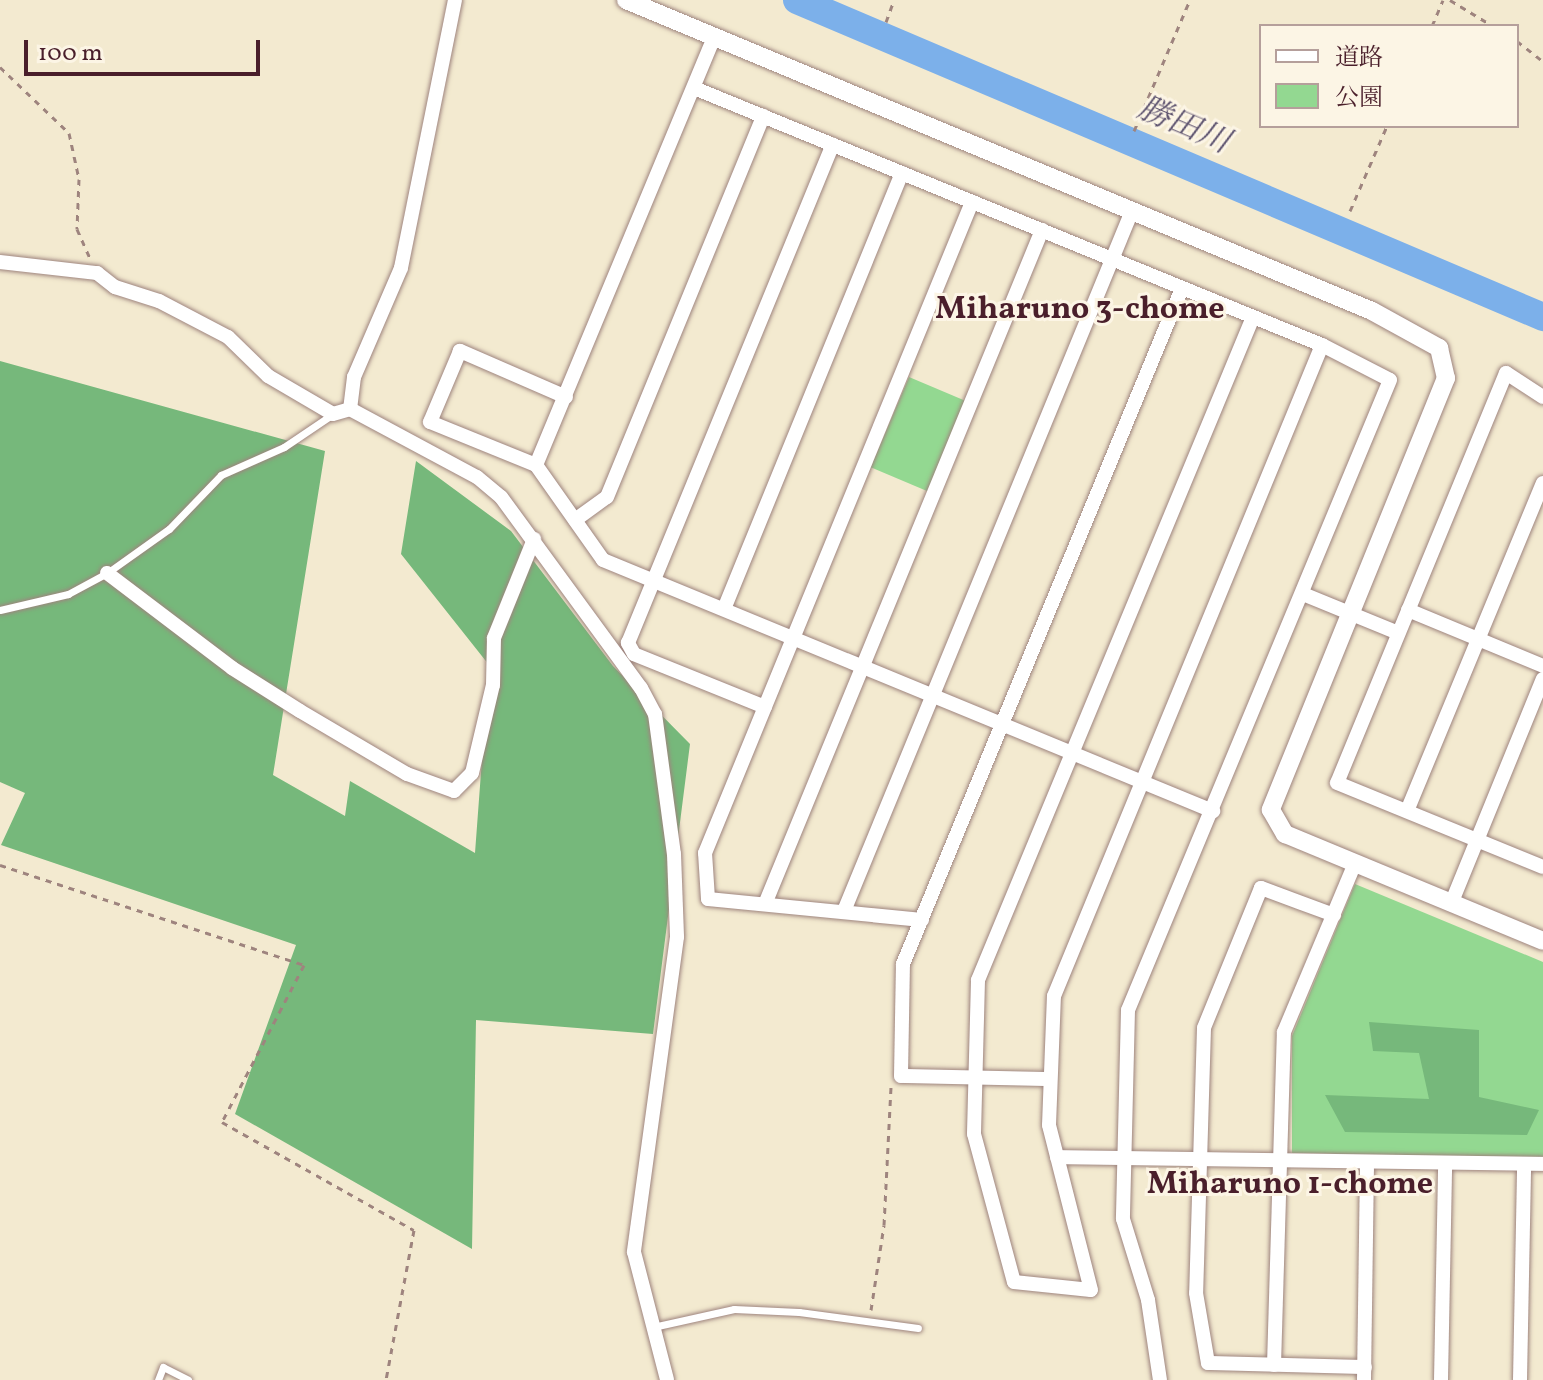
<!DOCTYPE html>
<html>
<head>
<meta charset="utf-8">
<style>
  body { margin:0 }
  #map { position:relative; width:1543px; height:1380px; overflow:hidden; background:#f3ead0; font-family:Vollkorn,"Noto Serif JP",serif }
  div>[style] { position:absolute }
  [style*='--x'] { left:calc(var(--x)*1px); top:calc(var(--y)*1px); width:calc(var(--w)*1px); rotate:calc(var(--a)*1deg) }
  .green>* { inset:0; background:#93d891; transform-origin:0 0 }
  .forest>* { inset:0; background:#76b87b }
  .river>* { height:28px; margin:-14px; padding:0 14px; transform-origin:14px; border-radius:14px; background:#7cb0ea }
  .path>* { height:3px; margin-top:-1.5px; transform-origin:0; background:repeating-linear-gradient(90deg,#9e847e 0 6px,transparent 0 12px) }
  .roads { filter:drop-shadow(0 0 2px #9e847e) drop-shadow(0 0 2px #9e847e) }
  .service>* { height:7px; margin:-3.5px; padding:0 3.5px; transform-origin:3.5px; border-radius:3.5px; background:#fff }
  .minor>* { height:14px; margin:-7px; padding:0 7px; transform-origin:7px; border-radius:7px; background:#fff }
  .tertiary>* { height:18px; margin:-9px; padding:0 9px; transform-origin:9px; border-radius:9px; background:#fff }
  span { translate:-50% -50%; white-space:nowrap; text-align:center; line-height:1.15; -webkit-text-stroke:6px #fcf5e5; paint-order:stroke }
  .water-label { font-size:32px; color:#5c526e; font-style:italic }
  .neighbourhood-label { font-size:32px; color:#4a1f2b; font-weight:700 }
  .legend { position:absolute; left:1259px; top:24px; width:260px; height:104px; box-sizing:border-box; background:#fcf5e5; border:2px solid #b59f9b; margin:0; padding:10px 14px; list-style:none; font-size:24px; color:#4a1f2b }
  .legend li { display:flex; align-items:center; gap:16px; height:40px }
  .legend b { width:40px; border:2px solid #b59f9b }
  .scale { position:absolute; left:24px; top:40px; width:236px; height:36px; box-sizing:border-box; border:4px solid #4a1f2b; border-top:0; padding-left:10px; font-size:24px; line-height:28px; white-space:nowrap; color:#4a1f2b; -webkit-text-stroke:6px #fcf5e5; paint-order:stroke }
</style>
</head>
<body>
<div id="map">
  <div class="green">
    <div style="left:909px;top:377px;width:63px;height:98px;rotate:23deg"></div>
    <div style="clip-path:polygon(1355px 884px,1543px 962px,1543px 1158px,1292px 1153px,1292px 1036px)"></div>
  </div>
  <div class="forest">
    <div style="clip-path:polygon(0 361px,325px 451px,273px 775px,345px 816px,350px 781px,475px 853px,489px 665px,401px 554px,416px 461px,511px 531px,613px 666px,690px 744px,653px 1034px,476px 1020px,472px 1249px,235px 1114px,296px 945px,1px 845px,25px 793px,0 782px)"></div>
    <div style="clip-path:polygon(1369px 1022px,1479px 1030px,1479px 1097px,1539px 1110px,1527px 1135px,1345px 1132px,1325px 1095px,1429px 1099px,1419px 1053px,1373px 1051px)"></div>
  </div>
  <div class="river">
    <div style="--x:797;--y:0;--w:811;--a:23.02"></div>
  </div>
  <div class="path">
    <div style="--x:1450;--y:0;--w:50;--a:31.2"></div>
    <div style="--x:886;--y:22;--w:23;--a:-70"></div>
    <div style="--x:1432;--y:26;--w:28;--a:-67"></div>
    <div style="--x:1517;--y:41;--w:33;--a:38"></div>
    <div style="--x:0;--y:67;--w:95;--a:43.7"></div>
    <div style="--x:69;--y:133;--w:47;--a:77.7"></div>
    <div style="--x:79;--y:179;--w:50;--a:92.3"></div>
    <div style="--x:77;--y:229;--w:32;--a:66"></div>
    <div style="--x:1134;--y:131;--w:142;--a:-66.9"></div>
    <div style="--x:1350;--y:211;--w:93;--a:-66.5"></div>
    <div style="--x:0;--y:865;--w:320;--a:18.2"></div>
    <div style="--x:304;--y:965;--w:177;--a:117.6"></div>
    <div style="--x:222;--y:1122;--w:220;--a:29.4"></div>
    <div style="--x:414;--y:1230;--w:153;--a:100.6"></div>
    <div style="--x:871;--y:1310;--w:86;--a:-81.3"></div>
    <div style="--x:884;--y:1225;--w:139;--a:-87.1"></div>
  </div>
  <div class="roads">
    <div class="service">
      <div style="--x:0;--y:610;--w:70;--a:-13.2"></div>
      <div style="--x:68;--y:594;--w:44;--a:-28.3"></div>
      <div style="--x:107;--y:573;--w:76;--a:-35.4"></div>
      <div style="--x:169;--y:529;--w:75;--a:-46.1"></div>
      <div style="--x:221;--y:475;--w:69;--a:-24"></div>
      <div style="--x:284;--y:447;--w:59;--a:-34"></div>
      <div style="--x:653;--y:1327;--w:83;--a:-12.5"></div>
      <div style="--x:734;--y:1309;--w:65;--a:2.6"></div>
      <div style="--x:799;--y:1312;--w:120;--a:7.7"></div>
      <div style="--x:158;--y:1380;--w:14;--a:-69"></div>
      <div style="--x:163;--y:1367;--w:28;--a:27"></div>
    </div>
    <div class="minor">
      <div style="--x:455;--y:0;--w:273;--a:101.4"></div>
      <div style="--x:401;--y:268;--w:119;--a:113.3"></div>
      <div style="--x:354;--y:377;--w:32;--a:97"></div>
      <div style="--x:350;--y:409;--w:144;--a:28.2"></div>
      <div style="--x:477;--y:477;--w:31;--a:40"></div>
      <div style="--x:501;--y:497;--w:237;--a:53.8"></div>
      <div style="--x:641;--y:688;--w:30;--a:62"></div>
      <div style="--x:655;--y:714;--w:141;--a:82.3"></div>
      <div style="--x:674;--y:854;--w:83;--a:87.9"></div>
      <div style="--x:677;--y:937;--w:318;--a:97.8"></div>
      <div style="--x:634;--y:1252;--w:132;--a:75.5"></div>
      <div style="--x:694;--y:88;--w:679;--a:22.26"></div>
      <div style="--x:1322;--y:345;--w:76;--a:27.2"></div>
      <div style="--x:1390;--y:380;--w:682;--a:112.58"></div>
      <div style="--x:1128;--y:1010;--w:209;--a:91.4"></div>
      <div style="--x:1123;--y:1219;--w:85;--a:72.8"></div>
      <div style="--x:1148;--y:1300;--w:81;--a:81.5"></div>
      <div style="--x:0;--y:262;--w:98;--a:6.5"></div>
      <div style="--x:97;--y:273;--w:23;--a:38"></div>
      <div style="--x:115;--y:287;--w:46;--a:17.7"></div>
      <div style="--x:159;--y:301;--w:78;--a:27.6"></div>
      <div style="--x:228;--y:337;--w:56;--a:44.3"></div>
      <div style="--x:268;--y:376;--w:75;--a:30.3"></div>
      <div style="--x:333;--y:414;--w:18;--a:-16"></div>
      <div style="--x:1253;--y:317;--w:718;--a:112.53"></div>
      <div style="--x:978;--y:980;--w:154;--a:91.5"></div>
      <div style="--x:974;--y:1134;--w:153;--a:74.9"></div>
      <div style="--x:1014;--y:1282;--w:77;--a:5.9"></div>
      <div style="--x:1091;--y:1290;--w:170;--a:-104.3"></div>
      <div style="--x:1049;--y:1125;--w:129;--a:-87.8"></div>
      <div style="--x:1054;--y:996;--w:704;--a:-67.62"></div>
      <div style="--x:566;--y:397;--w:116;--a:-156.5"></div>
      <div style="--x:460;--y:351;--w:77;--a:112.9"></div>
      <div style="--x:430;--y:422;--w:114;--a:22.1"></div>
      <div style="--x:536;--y:465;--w:116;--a:54.8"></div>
      <div style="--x:603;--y:560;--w:660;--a:22.37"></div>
      <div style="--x:1543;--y:397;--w:44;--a:-147"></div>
      <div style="--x:1506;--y:373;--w:443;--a:112.4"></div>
      <div style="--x:1337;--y:783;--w:222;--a:22.2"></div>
      <div style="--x:536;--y:465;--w:463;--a:-67.4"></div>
      <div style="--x:575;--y:520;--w:39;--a:-36"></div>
      <div style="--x:607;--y:497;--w:412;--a:-67.7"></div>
      <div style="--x:107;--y:573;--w:157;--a:37.2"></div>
      <div style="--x:232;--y:668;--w:80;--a:32.3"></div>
      <div style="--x:300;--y:711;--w:124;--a:30.5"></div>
      <div style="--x:407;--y:774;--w:50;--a:19.9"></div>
      <div style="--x:454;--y:791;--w:25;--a:-45"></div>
      <div style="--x:472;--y:773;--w:90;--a:-76.6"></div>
      <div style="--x:493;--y:685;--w:47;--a:-88.8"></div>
      <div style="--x:494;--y:638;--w:107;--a:-68"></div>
      <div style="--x:1303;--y:594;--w:103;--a:22.3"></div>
      <div style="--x:724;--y:609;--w:471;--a:-67.8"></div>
      <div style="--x:1408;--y:610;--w:146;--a:22.5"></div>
      <div style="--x:765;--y:707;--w:141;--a:-158"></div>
      <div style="--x:634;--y:654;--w:13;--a:-119"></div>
      <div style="--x:628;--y:643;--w:539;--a:-67.67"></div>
      <div style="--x:1407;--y:811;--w:355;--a:-67.5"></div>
      <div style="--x:765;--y:904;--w:729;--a:-67.66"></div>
      <div style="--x:1451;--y:904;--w:243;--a:-67.8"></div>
      <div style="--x:844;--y:911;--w:757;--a:-67.64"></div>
      <div style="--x:1334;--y:915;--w:78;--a:-159.7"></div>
      <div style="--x:1261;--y:888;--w:151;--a:112.2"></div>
      <div style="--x:1204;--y:1028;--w:265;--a:91.7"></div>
      <div style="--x:1196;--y:1293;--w:71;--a:80.3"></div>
      <div style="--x:1208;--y:1363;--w:157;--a:1.5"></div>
      <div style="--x:922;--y:920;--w:215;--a:-174.4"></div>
      <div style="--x:708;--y:899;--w:46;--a:-93.7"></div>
      <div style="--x:705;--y:853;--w:704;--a:-67.7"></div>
      <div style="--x:1050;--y:1079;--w:149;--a:-178.8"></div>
      <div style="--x:901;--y:1076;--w:112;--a:-89"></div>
      <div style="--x:903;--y:964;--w:731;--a:-67.57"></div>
      <div style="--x:1057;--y:1157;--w:486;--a:0.8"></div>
      <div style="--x:1274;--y:1365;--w:333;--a:-88.3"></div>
      <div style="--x:1284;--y:1032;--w:183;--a:-67.2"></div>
      <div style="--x:1364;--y:1380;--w:218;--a:-89.2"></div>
      <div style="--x:1441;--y:1380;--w:217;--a:-88.9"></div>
      <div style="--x:1520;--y:1380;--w:216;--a:-88.9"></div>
    </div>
    <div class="tertiary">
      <div style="--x:626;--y:0;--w:808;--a:22.63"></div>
      <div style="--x:1372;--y:311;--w:77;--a:28.9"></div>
      <div style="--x:1439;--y:348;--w:31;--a:77"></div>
      <div style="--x:1446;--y:378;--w:466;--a:112.1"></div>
      <div style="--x:1271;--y:810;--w:28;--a:60"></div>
      <div style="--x:1285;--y:834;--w:279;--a:22.5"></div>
    </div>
  </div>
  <div class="water-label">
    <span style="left:1183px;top:127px;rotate:23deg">勝田川</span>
  </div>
  <div class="neighbourhood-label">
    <span style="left:1080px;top:310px">Miharuno 3-chome</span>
    <span style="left:1290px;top:1185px">Miharuno 1-chome</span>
  </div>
  <ul class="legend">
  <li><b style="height:10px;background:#fff"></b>道路</li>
  <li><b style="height:22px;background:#93d891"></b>公園</li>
  </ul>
  <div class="scale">100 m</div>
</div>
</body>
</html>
